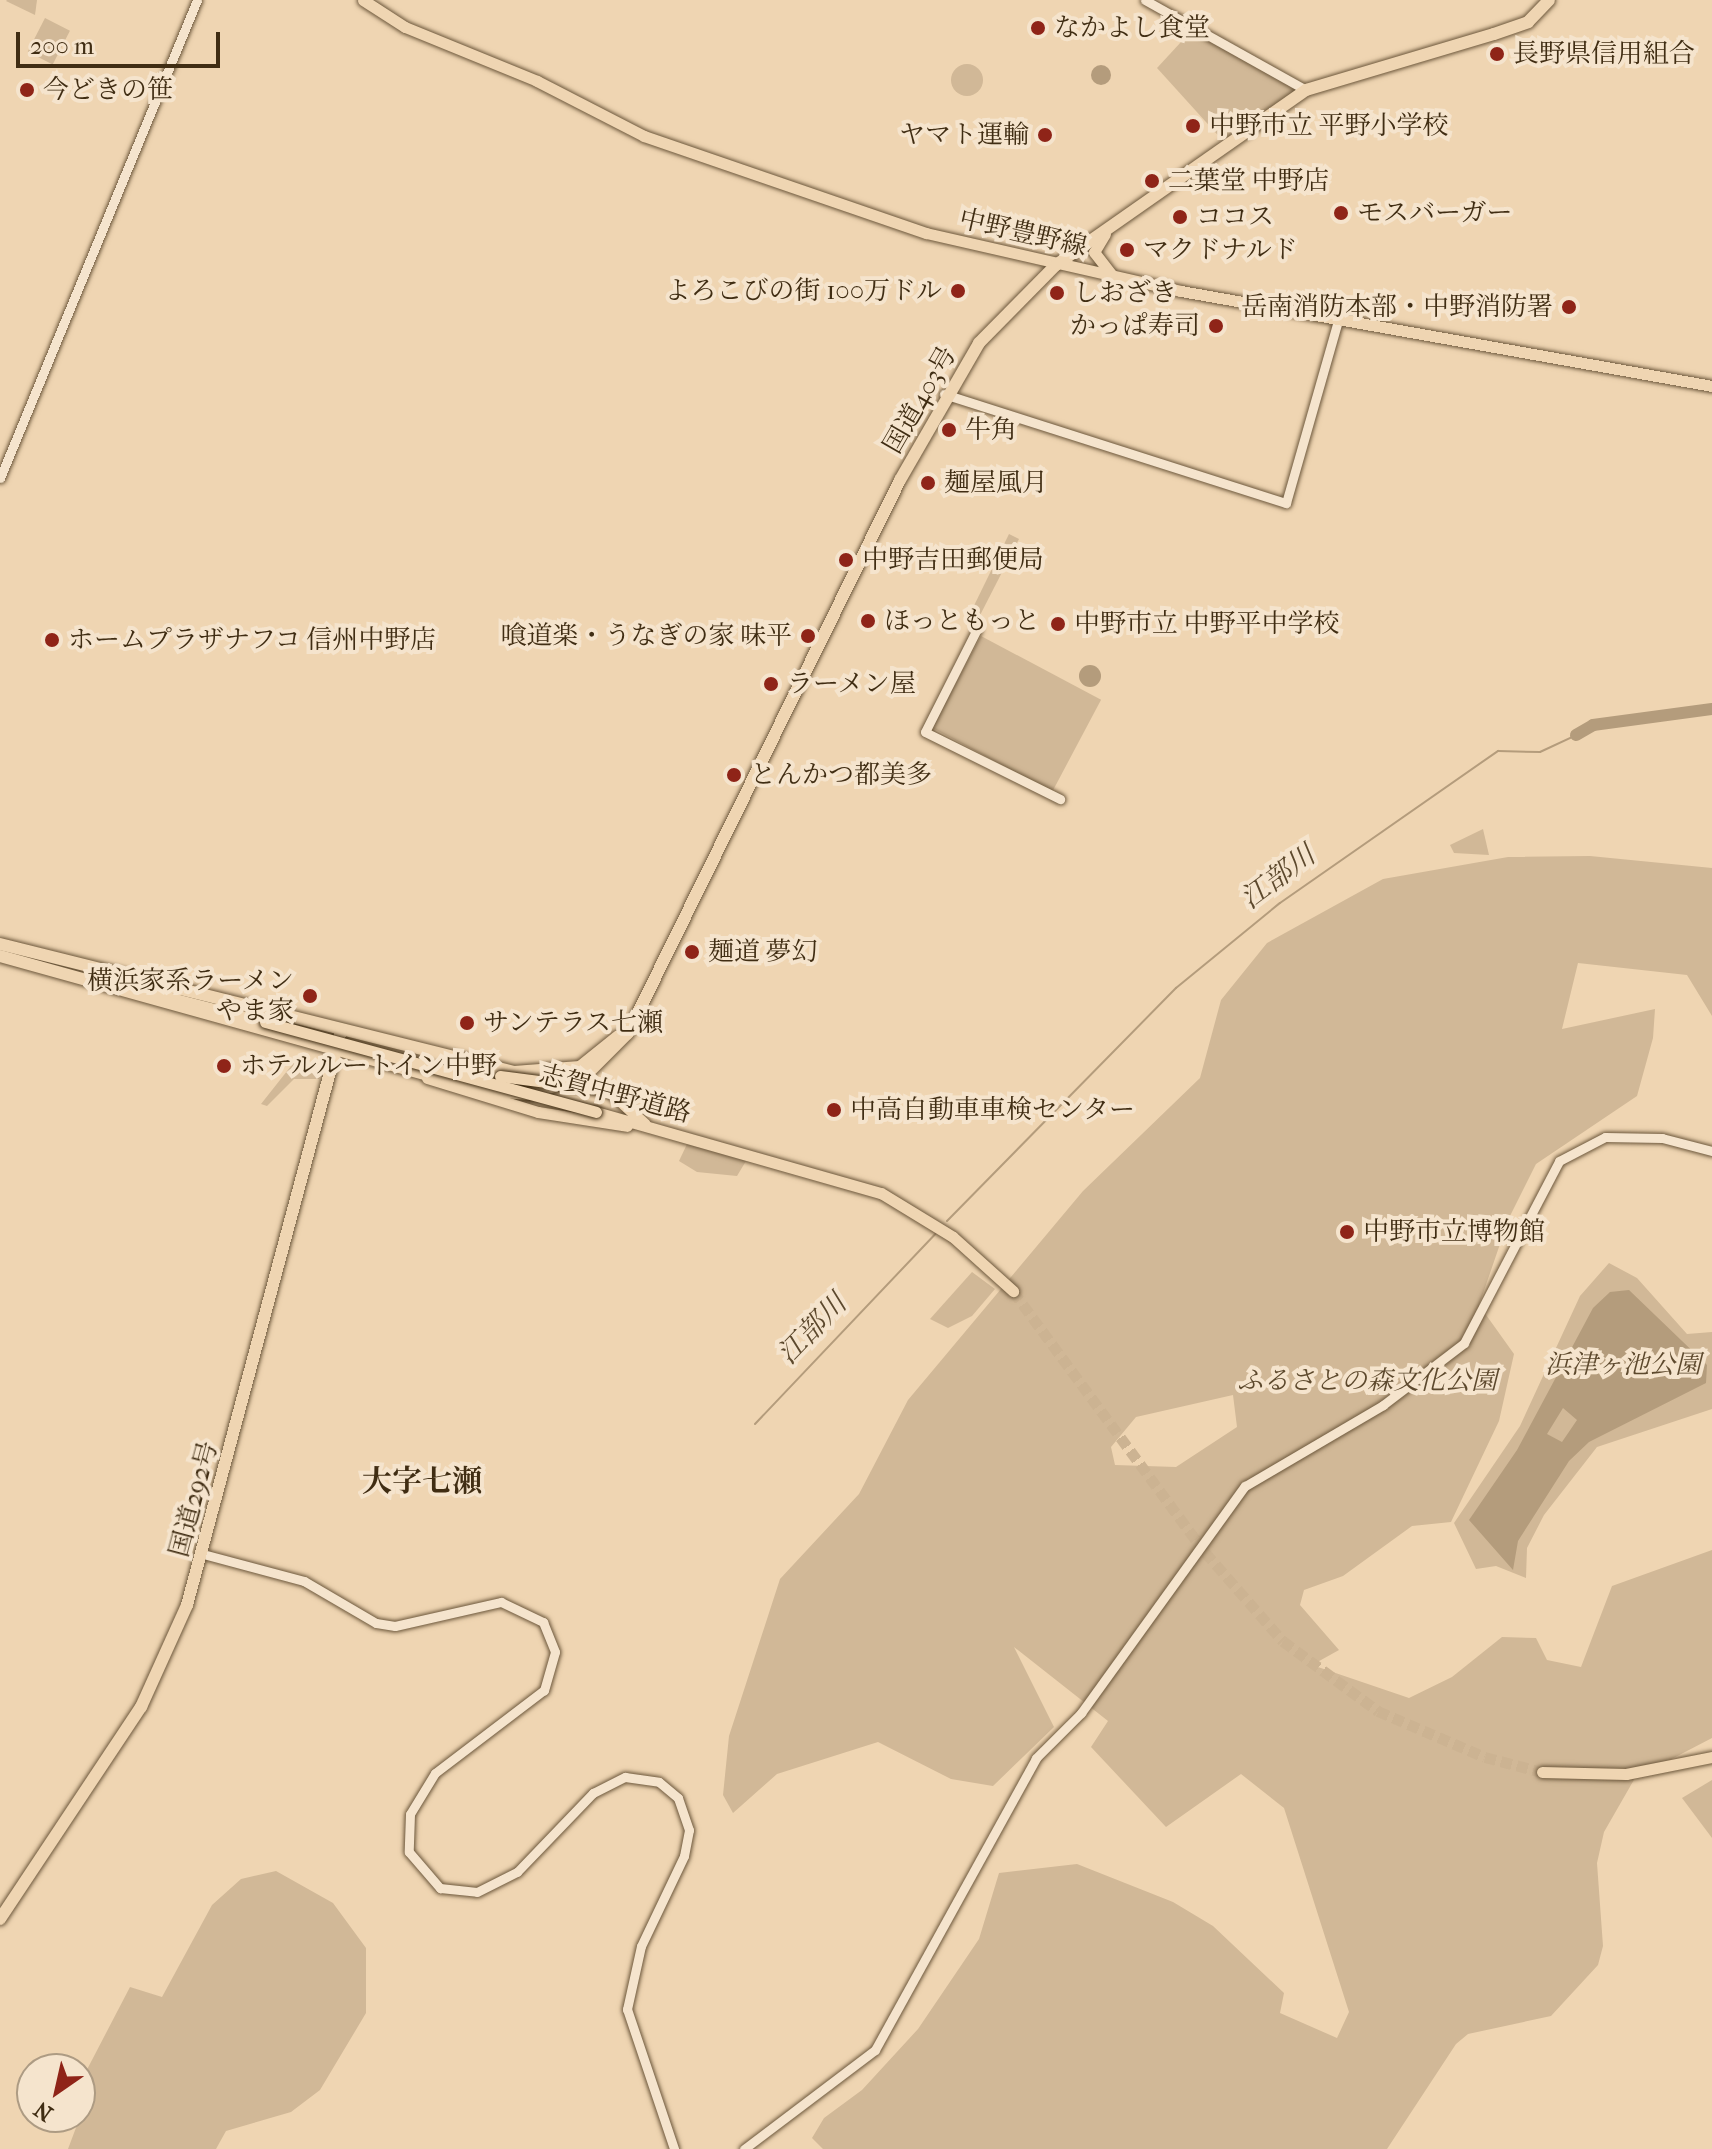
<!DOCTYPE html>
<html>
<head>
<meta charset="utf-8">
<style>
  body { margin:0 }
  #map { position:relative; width:1712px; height:2149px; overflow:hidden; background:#efd5b2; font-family:"IM FELL French Canon","Noto Serif JP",serif }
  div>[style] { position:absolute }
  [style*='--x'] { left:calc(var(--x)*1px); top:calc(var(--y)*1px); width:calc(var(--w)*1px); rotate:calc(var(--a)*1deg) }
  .green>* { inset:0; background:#d1b897; transform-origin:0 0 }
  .round { border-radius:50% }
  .water>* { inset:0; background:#b49c7c }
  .stream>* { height:2px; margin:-1px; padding:0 1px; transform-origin:1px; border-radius:1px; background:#b49c7c }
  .river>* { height:12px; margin:-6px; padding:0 6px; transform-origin:6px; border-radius:6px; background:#b49c7c }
  .primary-tunnel>* { height:11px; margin-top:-5.5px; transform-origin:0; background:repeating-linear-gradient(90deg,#ccb392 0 11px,transparent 0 16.5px) }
  .roads { filter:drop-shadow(0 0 2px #6c573b) drop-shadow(0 0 2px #6c573b) }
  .tertiary>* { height:9px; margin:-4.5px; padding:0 4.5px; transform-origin:4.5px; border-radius:4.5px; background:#f5e4cd }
  .primary>* { height:11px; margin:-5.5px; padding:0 5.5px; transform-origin:5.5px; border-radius:5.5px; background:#efd5b2 }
  .trunk>* { height:12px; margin:-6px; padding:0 6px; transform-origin:6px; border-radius:6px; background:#efd5b2 }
  .bridges { filter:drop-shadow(0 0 2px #402d13) drop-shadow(0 0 2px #402d13) }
  .primary-bridge>* { height:11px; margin:-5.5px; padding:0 5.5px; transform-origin:5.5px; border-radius:5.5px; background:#efd5b2 }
  .dots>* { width:22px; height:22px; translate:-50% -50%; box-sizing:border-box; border:4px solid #f5e4cd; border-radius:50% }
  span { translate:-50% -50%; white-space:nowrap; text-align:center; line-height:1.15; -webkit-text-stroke:8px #f5e4cd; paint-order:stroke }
  .poi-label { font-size:26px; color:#402d13 }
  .left { translate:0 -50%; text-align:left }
  .right { translate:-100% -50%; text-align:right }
  .street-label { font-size:26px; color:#402d13 }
  .park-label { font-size:26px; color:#5d492d; font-style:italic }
  .water-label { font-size:28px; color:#5d492d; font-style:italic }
  .quarter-label { font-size:30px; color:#402d13; font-weight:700 }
  .north { position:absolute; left:16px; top:2053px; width:80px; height:80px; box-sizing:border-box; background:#f5e4cd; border:2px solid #ad9b83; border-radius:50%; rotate:214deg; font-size:22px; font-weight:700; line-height:32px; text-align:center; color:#402d13 }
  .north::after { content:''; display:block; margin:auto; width:28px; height:36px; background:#8f2418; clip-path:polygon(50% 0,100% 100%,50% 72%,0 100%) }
  .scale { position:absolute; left:16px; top:32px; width:204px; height:36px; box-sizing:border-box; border:4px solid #402d13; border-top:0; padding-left:10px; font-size:24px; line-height:28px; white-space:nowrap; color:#402d13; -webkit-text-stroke:6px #f5e4cd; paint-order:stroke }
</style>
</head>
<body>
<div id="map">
  <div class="green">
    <div style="clip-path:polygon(37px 0,35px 15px,6px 1px,7px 0)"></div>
    <div style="left:45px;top:18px;width:28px;height:38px;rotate:27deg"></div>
    <div style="clip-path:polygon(1193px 29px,1298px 90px,1225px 143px,1157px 68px)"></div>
    <div class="round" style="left:951px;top:64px;width:32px;height:32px"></div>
    <div style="clip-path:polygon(1009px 534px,1019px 539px,974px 627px,966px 622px)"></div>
    <div style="left:981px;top:636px;width:136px;height:104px;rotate:28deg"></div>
    <div style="clip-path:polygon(1483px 829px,1489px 855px,1454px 853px,1450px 845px)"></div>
    <div style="clip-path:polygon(evenodd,1590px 856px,1712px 868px,1712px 1016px,1687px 975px,1578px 963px,1562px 1029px,1655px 1009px,1653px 1038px,1637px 1096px,1536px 1164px,1509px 1218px,1479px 1305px,1514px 1354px,1499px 1421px,1451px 1522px,1412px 1526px,1343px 1576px,1304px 1590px,1300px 1605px,1339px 1650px,1312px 1665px,1409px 1698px,1452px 1677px,1502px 1637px,1536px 1638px,1547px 1660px,1581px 1667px,1612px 1586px,1712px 1550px,1712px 1738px,1635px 1778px,1604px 1832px,1597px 1863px,1603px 1946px,1598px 1965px,1551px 2016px,1468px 2034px,1456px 2044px,1387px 2149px,823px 2149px,812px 2138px,824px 2118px,862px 2090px,918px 2029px,979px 1939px,999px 1873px,1077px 1864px,1173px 1902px,1213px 1926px,1284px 1993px,1280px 2013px,1337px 2038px,1349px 2012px,1284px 1808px,1241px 1774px,1166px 1827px,1091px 1747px,1108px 1721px,1014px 1647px,1054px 1727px,993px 1786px,951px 1779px,878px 1742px,777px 1774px,733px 1813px,723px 1795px,729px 1736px,780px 1579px,859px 1494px,908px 1400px,1083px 1191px,1200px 1078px,1221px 1000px,1267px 943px,1383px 879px,1508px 857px,1590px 856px,1233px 1395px,1237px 1427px,1176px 1467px,1115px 1465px,1111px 1447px,1136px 1417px,1233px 1395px)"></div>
    <div style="clip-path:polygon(295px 1061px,322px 1074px,319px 1079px,294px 1079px,267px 1106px,261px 1104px)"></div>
    <div style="clip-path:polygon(688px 1142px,749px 1156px,737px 1176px,697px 1172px,679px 1161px)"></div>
    <div style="clip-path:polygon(1609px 1263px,1637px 1278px,1687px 1334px,1712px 1332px,1712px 1409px,1597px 1447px,1544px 1515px,1527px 1548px,1526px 1578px,1496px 1566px,1476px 1569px,1454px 1523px,1520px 1426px,1580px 1296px)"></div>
    <div style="clip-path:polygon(972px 1272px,995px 1289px,972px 1316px,948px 1328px,930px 1319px)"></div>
    <div style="clip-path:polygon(1712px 1780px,1712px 1838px,1682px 1798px)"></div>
    <div style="clip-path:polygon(276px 1871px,333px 1903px,366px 1948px,366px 2013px,320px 2090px,291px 2112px,226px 2131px,216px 2149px,68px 2149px,80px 2117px,80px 2083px,130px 1987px,162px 1997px,212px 1905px,241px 1879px)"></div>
  </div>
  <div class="water">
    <div class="round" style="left:1091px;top:65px;width:20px;height:20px"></div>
    <div class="round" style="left:1079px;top:665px;width:22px;height:22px"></div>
    <div style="clip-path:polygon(evenodd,1629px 1290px,1707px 1365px,1706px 1383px,1589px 1442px,1569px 1461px,1518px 1541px,1513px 1570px,1469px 1520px,1517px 1450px,1593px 1308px,1610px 1292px,1629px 1290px,1563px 1408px,1577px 1420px,1562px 1442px,1547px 1434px,1563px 1408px)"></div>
  </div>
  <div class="stream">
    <div style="--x:947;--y:1221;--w:327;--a:-45.5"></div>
    <div style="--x:1176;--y:988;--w:134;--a:-39.3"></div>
    <div style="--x:1280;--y:903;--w:266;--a:-34.9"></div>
    <div style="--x:1498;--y:751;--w:42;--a:1.4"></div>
    <div style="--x:1540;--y:752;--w:40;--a:-25"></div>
    <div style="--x:755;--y:1424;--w:263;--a:-46.5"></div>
  </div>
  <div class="river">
    <div style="--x:1576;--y:735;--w:20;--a:-30"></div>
    <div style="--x:1593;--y:725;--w:120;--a:-7.7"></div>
  </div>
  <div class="primary-tunnel">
    <div style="--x:1013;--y:1291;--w:324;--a:53.7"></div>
    <div style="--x:1205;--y:1552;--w:118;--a:48.8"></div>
    <div style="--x:1283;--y:1641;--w:118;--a:36.4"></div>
    <div style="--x:1378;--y:1711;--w:116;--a:23.3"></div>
    <div style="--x:1485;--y:1757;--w:59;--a:14.7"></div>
  </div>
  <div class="roads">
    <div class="tertiary">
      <div style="--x:1145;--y:0;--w:184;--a:29.2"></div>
      <div style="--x:944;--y:394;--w:359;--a:17.7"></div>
      <div style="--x:1286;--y:503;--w:189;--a:-74.1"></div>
      <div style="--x:0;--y:478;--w:517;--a:-67.6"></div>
      <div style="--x:977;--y:629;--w:115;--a:116.8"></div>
      <div style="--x:925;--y:732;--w:151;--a:26.4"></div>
      <div style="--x:203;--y:1554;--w:105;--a:15"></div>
      <div style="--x:304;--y:1581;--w:83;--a:30.3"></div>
      <div style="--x:376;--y:1623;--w:19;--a:9"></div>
      <div style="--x:395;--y:1626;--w:109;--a:-12.8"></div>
      <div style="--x:501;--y:1602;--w:47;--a:25.5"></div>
      <div style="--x:543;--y:1622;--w:32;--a:68"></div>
      <div style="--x:555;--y:1652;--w:40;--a:106"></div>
      <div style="--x:544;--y:1690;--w:137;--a:142.7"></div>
      <div style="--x:435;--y:1773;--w:48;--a:121.4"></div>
      <div style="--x:410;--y:1814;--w:38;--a:92"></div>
      <div style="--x:409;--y:1852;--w:48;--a:49.3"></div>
      <div style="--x:440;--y:1888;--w:37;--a:6"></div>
      <div style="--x:477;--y:1892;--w:45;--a:-26.6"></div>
      <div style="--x:517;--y:1872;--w:110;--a:-46.1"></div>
      <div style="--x:593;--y:1793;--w:36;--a:-27"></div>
      <div style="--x:625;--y:1777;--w:34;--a:8"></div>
      <div style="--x:659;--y:1782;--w:25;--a:40"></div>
      <div style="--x:678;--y:1798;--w:34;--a:71"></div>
      <div style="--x:689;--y:1830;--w:26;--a:101"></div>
      <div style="--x:684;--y:1856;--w:100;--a:115.5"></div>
      <div style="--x:641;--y:1946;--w:65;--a:102.5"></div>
      <div style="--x:627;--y:2009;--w:148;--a:71.4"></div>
      <div style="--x:744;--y:2149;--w:164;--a:-37.1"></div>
      <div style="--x:875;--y:2050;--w:333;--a:-61.1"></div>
      <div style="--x:1036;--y:1758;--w:64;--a:-45"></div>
      <div style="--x:1081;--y:1713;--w:280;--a:-54.2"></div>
      <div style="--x:1245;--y:1486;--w:160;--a:-30.4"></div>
      <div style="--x:1383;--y:1405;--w:102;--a:-37.4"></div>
      <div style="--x:1464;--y:1343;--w:205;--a:-62.4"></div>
      <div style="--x:1559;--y:1161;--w:52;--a:-27.6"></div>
      <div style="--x:1605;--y:1137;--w:57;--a:1"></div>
      <div style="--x:1662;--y:1138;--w:52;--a:14.6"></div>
    </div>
    <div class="primary">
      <div style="--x:363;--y:0;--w:50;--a:32.7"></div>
      <div style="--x:405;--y:27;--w:143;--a:22.2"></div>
      <div style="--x:537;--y:81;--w:120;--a:27.2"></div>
      <div style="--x:644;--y:136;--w:298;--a:19"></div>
      <div style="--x:926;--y:233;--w:262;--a:12.8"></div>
      <div style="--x:1181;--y:291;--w:539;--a:10.14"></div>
      <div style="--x:1105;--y:234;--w:21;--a:121"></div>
      <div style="--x:1094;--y:252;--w:28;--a:52"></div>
      <div style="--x:105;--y:975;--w:52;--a:18.1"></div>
      <div style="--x:148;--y:992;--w:121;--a:14.4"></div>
      <div style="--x:434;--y:1058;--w:68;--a:15.3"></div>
      <div style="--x:427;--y:1078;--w:116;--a:17"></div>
      <div style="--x:538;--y:1112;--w:90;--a:8.9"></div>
      <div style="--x:608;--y:1090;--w:50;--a:42.6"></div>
      <div style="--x:596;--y:1112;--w:296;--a:15.9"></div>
      <div style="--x:881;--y:1193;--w:84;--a:31.4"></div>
      <div style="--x:953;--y:1237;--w:81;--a:42"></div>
      <div style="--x:1542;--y:1772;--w:84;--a:1.4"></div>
      <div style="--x:1626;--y:1774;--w:88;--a:-11.2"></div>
    </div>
    <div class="trunk">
      <div style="--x:0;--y:944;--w:530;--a:13.98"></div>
      <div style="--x:514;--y:1072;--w:66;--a:-4.3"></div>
      <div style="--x:580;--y:1067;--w:48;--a:-39"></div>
      <div style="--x:0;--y:956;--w:500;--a:15.54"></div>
      <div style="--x:482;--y:1090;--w:47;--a:4.9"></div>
      <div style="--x:529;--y:1094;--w:59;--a:-17.8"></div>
      <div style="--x:585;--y:1076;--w:61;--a:-45"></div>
      <div style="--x:628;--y:1033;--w:616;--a:-63.81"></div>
      <div style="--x:900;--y:480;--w:158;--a:-60"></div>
      <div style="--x:979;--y:343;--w:110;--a:-45.4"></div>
      <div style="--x:1056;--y:265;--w:305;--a:-35"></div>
      <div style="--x:1306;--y:90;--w:196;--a:-16.6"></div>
      <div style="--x:1494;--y:34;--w:36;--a:-19"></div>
      <div style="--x:1528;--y:22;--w:30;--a:-46"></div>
      <div style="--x:0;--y:1919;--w:255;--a:-56.4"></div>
      <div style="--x:141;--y:1707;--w:112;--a:-65.7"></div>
      <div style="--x:187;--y:1605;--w:594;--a:-74.98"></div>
    </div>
  </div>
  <div class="bridges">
    <div class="primary-bridge">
      <div style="--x:265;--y:1022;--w:343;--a:15.2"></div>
      <div style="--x:500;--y:1076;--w:109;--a:7.4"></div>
    </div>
  </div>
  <div class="dots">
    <div style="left:1038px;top:28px;background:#8f2418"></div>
    <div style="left:1497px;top:54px;background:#8f2418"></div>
    <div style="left:27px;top:90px;background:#8f2418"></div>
    <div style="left:1193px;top:126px;background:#8f2418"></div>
    <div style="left:1045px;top:135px;background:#8f2418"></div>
    <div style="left:1152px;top:181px;background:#8f2418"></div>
    <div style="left:1341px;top:213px;background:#8f2418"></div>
    <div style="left:1180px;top:217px;background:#8f2418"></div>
    <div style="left:1127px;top:250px;background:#8f2418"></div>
    <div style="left:958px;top:291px;background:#8f2418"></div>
    <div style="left:1057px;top:293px;background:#8f2418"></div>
    <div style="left:1569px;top:307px;background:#8f2418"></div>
    <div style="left:1216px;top:326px;background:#8f2418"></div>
    <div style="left:949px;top:430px;background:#8f2418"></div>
    <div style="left:928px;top:483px;background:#8f2418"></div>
    <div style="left:846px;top:560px;background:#8f2418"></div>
    <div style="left:868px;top:621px;background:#8f2418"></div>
    <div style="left:1058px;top:624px;background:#8f2418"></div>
    <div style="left:808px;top:636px;background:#8f2418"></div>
    <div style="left:52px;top:640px;background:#8f2418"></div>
    <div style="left:771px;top:684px;background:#8f2418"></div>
    <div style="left:734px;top:775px;background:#8f2418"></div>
    <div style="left:692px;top:952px;background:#8f2418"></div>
    <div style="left:310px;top:996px;background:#8f2418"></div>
    <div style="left:467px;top:1023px;background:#8f2418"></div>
    <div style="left:224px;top:1066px;background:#8f2418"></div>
    <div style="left:834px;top:1110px;background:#8f2418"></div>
    <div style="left:1347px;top:1232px;background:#8f2418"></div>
  </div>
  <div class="poi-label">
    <span class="left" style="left:1054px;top:28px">なかよし食堂</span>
    <span class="left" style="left:1513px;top:54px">長野県信用組合</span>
    <span class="left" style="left:43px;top:90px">今どきの笹</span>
    <span class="left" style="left:1209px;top:126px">中野市立 平野小学校</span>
    <span class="right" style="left:1029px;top:135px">ヤマト運輸</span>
    <span class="left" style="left:1168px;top:181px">二葉堂 中野店</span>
    <span class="left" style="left:1357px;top:213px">モスバーガー</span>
    <span class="left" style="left:1196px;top:217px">ココス</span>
    <span class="left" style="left:1143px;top:250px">マクドナルド</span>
    <span class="right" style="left:942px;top:291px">よろこびの街 100万ドル</span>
    <span class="left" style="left:1073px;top:293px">しおざき</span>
    <span class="right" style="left:1553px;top:307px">岳南消防本部・中野消防署</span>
    <span class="right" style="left:1200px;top:326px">かっぱ寿司</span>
    <span class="left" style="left:965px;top:430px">牛角</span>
    <span class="left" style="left:944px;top:483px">麺屋風月</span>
    <span class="left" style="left:862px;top:560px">中野吉田郵便局</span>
    <span class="left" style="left:884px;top:621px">ほっともっと</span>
    <span class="left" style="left:1074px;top:624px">中野市立 中野平中学校</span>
    <span class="right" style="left:792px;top:636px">喰道楽・うなぎの家 味平</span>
    <span class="left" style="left:68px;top:640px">ホームプラザナフコ 信州中野店</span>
    <span class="left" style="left:787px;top:684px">ラーメン屋</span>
    <span class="left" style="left:750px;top:775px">とんかつ都美多</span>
    <span class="left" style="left:708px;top:952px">麺道 夢幻</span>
    <span class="right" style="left:294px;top:996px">横浜家系ラーメン<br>やま家</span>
    <span class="left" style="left:483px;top:1023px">サンテラス七瀬</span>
    <span class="left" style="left:240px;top:1066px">ホテルルートイン中野</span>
    <span class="left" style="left:850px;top:1110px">中高自動車車検センター</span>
    <span class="left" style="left:1363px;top:1232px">中野市立博物館</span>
  </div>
  <div class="street-label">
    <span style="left:1023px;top:233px;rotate:13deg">中野豊野線</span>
    <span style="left:920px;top:400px;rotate:-60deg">国道403号</span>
    <span style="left:615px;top:1094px;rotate:15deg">志賀中野道路</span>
    <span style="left:194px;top:1499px;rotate:-75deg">国道292号</span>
  </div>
  <div class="park-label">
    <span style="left:1623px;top:1365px">浜津ヶ池公園</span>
    <span style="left:1367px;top:1381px">ふるさとの森文化公園</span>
  </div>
  <div class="water-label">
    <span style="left:1278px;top:877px;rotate:-37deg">江部川</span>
    <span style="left:812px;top:1329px;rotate:-46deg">江部川</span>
  </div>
  <div class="quarter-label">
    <span style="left:422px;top:1482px">大字七瀬</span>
  </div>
  <div class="north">N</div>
  <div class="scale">200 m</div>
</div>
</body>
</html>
